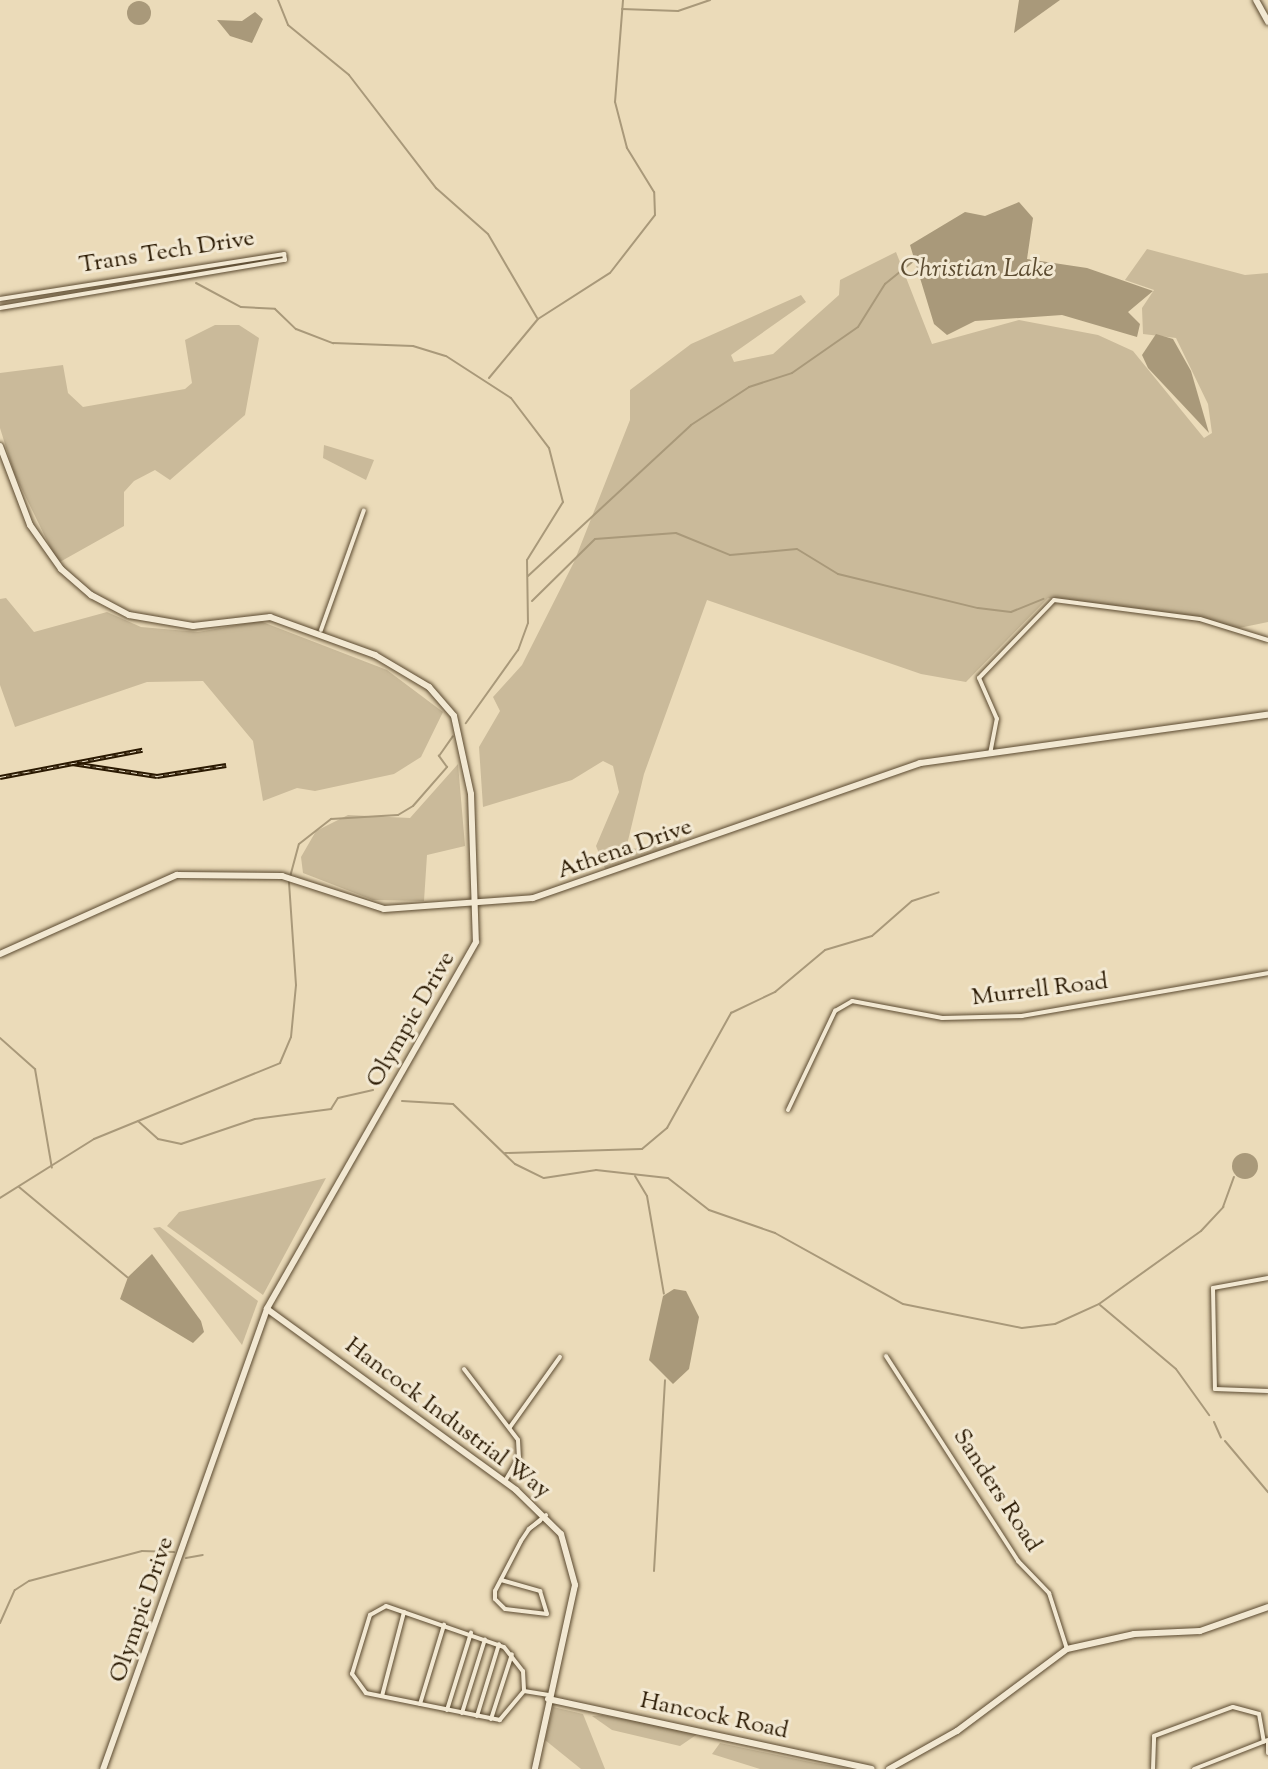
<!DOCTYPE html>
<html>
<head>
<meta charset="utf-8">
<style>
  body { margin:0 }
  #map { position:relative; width:1268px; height:1769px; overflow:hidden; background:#ebdbb9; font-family:"Sorts Mill Goudy",serif }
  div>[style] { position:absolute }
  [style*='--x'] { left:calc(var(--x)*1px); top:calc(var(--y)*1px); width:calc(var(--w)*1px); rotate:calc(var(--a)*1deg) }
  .green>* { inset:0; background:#caba9a }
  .water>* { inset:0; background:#a9997a }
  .round { border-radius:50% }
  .stream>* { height:2px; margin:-1px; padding:0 1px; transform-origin:1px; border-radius:1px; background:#a9997a }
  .roads { filter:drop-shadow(0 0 2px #5a492f) drop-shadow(0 0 2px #5a492f) }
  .minor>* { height:4px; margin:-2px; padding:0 2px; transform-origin:2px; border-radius:2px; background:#f2e8d2 }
  .tertiary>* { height:6px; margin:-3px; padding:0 3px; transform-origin:3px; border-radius:3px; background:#f2e8d2 }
  .rail>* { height:5px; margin-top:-2.5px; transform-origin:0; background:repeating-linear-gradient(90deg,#f2e8d2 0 6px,#291801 0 12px); box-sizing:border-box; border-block:2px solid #291801 }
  span { translate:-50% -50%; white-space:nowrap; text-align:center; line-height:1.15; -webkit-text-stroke:6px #f2e8d2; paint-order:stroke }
  .street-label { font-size:24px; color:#291801 }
  .water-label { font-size:26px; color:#5c4c31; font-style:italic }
</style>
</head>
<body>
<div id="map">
  <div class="green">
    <div style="clip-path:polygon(1147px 249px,1245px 275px,1268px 273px,1268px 622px,1239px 628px,1048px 598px,966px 682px,921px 674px,707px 600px,644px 774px,626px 849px,649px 848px,680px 830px,681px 847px,606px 871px,596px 846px,619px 792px,613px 766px,603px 761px,572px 780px,483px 807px,479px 747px,500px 711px,493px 697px,522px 665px,574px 562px,630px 420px,630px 390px,691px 344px,801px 295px,806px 302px,731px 355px,734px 362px,773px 354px,839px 295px,840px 280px,896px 252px,932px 344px,1019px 320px,1098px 335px,1133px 351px,1204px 438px,1212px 433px,1208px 404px,1176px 338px,1143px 334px,1142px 308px,1154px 290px,1125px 280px)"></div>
    <div style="clip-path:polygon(239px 325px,259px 338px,245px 415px,170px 480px,155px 470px,134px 481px,124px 492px,124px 526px,58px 563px,14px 473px,0 428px,0 373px,63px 365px,68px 393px,83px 407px,185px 389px,192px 383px,185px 340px,215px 325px)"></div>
    <div style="clip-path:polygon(324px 445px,374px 460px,366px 480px,323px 458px)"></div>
    <div style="clip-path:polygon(6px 598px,34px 632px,107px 612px,141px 627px,198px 632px,260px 621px,387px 670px,443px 712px,421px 757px,394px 774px,315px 791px,297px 788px,263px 801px,253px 741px,203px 681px,147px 682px,15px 727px,0 685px,0 599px)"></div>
    <div style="clip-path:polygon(458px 764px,465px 846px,427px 855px,424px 901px,373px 900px,303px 873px,301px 857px,316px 831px,348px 815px,410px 818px)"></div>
    <div style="clip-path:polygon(326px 1178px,263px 1295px,167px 1226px,179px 1212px)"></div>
    <div style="clip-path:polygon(160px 1227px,258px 1301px,242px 1345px,153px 1228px)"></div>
    <div style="clip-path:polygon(553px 1707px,583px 1714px,605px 1769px,581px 1769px,545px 1740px)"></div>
    <div style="clip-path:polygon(592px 1716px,602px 1715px,699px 1733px,680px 1746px,612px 1730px)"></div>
    <div style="clip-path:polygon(720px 1743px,815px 1763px,852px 1769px,760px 1769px,712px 1754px)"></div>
  </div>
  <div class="water">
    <div style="clip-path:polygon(1019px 0,1060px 0,1014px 33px)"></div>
    <div class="round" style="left:127px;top:1px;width:24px;height:24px"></div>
    <div style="clip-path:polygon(255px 12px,263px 19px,252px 43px,230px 36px,217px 20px,242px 21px)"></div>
    <div style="clip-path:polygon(1019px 202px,1033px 218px,1027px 259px,1087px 268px,1153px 291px,1128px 312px,1140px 324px,1137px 337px,1062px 315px,975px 321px,947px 335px,934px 324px,910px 245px,965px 212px,985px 216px)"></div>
    <div style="clip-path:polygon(1156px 334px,1173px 339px,1191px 371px,1209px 433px,1148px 368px,1142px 355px)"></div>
    <div class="round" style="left:1232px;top:1153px;width:26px;height:26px"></div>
    <div style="clip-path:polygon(152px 1254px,201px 1321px,204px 1332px,193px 1343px,120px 1299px,128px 1277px)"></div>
    <div style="clip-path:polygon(674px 1289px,686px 1291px,699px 1317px,689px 1369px,673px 1384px,649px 1360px,663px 1296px)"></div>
  </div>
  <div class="stream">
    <div style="--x:278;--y:0;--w:27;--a:68"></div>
    <div style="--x:288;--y:25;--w:79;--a:39.3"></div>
    <div style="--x:349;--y:75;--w:143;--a:52.4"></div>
    <div style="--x:436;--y:188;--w:69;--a:41.5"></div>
    <div style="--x:488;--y:234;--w:97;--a:59.7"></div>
    <div style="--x:622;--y:9;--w:56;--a:2"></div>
    <div style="--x:678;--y:11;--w:34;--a:-19"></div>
    <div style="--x:196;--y:283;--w:51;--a:28.1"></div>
    <div style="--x:241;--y:307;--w:34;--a:3"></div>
    <div style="--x:275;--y:309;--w:29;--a:44"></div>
    <div style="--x:296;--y:329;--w:40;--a:21"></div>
    <div style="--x:333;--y:343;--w:80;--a:2.1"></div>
    <div style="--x:413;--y:346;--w:34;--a:17"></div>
    <div style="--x:446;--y:356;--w:77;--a:32.9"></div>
    <div style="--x:511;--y:398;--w:63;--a:52.8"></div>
    <div style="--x:549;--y:448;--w:56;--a:75.5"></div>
    <div style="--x:563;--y:502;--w:68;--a:121.8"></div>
    <div style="--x:527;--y:560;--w:63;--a:89.1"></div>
    <div style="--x:528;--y:623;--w:29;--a:110"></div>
    <div style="--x:518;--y:650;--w:90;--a:125.5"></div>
    <div style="--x:489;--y:378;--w:77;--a:-50.3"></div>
    <div style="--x:538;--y:319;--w:85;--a:-32.6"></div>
    <div style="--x:610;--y:273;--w:73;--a:-52.2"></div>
    <div style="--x:655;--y:215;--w:23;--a:-92"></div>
    <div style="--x:654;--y:192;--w:52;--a:-121.5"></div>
    <div style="--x:627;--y:148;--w:48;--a:-104.6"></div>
    <div style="--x:615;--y:102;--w:102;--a:-85.5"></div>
    <div style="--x:528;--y:576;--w:222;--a:-42.8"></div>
    <div style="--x:691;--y:425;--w:69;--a:-33.2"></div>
    <div style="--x:749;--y:387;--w:45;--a:-18"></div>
    <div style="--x:792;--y:373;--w:80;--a:-34.9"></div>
    <div style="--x:858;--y:327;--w:51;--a:-57.9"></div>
    <div style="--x:885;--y:284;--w:40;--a:-39"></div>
    <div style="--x:532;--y:601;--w:88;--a:-44.5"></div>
    <div style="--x:595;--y:539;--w:81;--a:-4.2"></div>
    <div style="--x:676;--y:533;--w:58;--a:22.2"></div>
    <div style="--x:730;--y:555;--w:67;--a:-5.1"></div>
    <div style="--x:797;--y:549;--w:48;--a:31.4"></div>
    <div style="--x:838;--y:574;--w:144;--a:13.7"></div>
    <div style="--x:978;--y:608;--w:33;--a:7"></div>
    <div style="--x:1011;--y:612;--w:35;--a:-22"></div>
    <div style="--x:290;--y:877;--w:34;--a:-75"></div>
    <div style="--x:299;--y:844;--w:41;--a:-38"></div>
    <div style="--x:331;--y:819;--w:67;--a:-3.4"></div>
    <div style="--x:398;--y:815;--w:17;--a:-31"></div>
    <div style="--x:413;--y:806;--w:52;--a:-48.9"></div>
    <div style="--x:447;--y:767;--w:14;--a:-126"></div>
    <div style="--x:439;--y:756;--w:24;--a:-55"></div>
    <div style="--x:0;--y:1038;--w:47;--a:41.5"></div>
    <div style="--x:35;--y:1069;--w:100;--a:80.3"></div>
    <div style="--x:402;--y:1101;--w:51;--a:3.4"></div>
    <div style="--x:453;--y:1104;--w:86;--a:44.1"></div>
    <div style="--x:515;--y:1164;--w:32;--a:26"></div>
    <div style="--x:544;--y:1178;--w:53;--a:-8.7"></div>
    <div style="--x:596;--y:1170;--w:72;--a:6.3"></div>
    <div style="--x:668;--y:1178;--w:52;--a:38"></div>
    <div style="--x:709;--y:1210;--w:70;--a:19.2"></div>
    <div style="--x:775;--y:1233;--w:146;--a:29"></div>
    <div style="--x:903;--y:1304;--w:121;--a:11.4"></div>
    <div style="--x:1022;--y:1328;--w:33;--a:-7"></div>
    <div style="--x:1055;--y:1324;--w:48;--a:-24.4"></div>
    <div style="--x:1099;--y:1304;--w:125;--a:-35.6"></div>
    <div style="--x:1201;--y:1231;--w:33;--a:-47"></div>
    <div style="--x:1223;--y:1207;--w:32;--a:-70"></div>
    <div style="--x:138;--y:1121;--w:27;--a:42"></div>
    <div style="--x:158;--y:1139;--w:24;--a:12"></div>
    <div style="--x:181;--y:1144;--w:78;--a:-18.7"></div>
    <div style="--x:255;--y:1119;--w:77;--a:-7.5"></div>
    <div style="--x:331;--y:1109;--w:13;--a:-58"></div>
    <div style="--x:338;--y:1098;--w:36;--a:-13"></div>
    <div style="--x:505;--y:1153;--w:137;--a:-1.7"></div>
    <div style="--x:642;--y:1149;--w:33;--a:-40"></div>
    <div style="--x:667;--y:1128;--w:132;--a:-60.9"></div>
    <div style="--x:731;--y:1013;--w:49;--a:-25.5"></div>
    <div style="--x:775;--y:992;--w:65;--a:-40"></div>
    <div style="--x:825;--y:950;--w:49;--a:-16.6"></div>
    <div style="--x:872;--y:936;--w:53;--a:-41.2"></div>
    <div style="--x:912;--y:901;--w:28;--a:-18"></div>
    <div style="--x:635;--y:1176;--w:23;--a:59"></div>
    <div style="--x:647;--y:1196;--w:99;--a:80.2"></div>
    <div style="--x:19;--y:1187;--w:141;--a:39.8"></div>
    <div style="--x:0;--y:1198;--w:111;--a:-32.1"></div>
    <div style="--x:94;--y:1139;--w:201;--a:-22.2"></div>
    <div style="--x:280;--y:1063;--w:28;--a:-67"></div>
    <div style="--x:291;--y:1037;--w:52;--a:-84.5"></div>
    <div style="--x:296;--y:985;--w:103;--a:-93.9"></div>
    <div style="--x:1100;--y:1305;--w:99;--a:40.1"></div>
    <div style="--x:1176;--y:1369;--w:57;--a:54.3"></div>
    <div style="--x:1214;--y:1422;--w:17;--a:66"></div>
    <div style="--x:1225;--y:1441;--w:67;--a:49.9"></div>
    <div style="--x:186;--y:1558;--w:17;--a:-10"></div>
    <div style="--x:654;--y:1571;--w:191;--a:-86.7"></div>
    <div style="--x:0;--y:1623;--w:36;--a:-66"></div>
    <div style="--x:15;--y:1590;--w:17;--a:-33"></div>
    <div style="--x:29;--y:1581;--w:117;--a:-14.9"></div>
    <div style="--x:142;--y:1551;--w:32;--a:2"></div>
  </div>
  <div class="roads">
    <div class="minor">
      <div style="--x:0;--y:299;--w:288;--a:-9"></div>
      <div style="--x:0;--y:308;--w:289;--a:-9.6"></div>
      <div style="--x:285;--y:260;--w:6;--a:-99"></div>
      <div style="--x:321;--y:630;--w:127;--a:-70.3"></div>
      <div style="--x:990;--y:754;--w:36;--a:-79"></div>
      <div style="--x:997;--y:719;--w:45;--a:-113.7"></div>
      <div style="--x:979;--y:678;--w:108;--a:-46.1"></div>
      <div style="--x:1054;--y:600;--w:147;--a:7.4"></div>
      <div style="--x:1200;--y:619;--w:71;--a:17.2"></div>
      <div style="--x:788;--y:1110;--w:110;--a:-64.6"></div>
      <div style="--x:835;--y:1011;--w:20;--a:-30"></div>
      <div style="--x:852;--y:1001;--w:92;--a:10.7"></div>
      <div style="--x:942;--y:1018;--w:80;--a:-1.4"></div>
      <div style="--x:1022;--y:1016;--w:250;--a:-9.9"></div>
      <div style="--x:1268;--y:1278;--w:56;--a:169.7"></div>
      <div style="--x:1213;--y:1288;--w:101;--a:88.9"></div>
      <div style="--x:1215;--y:1389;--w:53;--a:2.2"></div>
      <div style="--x:886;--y:1356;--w:244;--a:57.2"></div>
      <div style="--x:1018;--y:1561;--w:45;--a:45.9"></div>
      <div style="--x:1049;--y:1593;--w:59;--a:72.2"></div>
      <div style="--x:464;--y:1369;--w:89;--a:52.7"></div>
      <div style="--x:518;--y:1440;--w:17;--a:87"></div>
      <div style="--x:519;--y:1457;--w:28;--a:120"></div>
      <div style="--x:510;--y:1427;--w:86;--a:-54.5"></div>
      <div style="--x:540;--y:1521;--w:14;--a:144"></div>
      <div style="--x:529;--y:1529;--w:22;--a:-39"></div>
      <div style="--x:501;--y:1580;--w:41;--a:15.8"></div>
      <div style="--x:540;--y:1591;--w:24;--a:73"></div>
      <div style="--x:547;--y:1614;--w:42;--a:-173.2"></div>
      <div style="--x:505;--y:1609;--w:14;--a:-135"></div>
      <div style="--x:495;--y:1599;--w:8;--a:-90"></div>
      <div style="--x:495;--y:1591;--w:56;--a:-62.5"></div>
      <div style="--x:521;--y:1541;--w:14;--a:-56"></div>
      <div style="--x:524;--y:1691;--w:38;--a:130"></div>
      <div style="--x:500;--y:1720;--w:137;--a:-168.6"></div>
      <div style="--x:366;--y:1693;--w:24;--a:-126"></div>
      <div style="--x:352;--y:1674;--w:62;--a:-73"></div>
      <div style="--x:370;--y:1615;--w:18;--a:-29"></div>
      <div style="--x:386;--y:1606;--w:125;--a:19.2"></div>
      <div style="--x:504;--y:1647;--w:31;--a:52"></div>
      <div style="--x:523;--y:1671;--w:20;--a:87"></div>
      <div style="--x:524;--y:1691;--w:25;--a:9"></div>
      <div style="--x:382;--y:1696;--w:87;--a:-75.3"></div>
      <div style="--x:420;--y:1704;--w:83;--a:-73.1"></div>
      <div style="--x:447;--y:1710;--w:81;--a:-72.7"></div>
      <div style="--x:462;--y:1713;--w:77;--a:-72.7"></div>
      <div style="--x:477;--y:1716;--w:75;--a:-73"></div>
      <div style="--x:491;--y:1719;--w:68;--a:-72.1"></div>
      <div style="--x:1268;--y:1741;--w:12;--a:90"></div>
      <div style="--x:1153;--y:1769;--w:33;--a:-88"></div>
      <div style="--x:1154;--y:1736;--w:84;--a:-20.2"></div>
      <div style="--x:1233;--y:1707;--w:27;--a:15"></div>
      <div style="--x:1259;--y:1714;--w:28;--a:80"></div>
      <div style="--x:1194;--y:1769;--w:79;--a:-21.4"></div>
    </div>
    <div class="tertiary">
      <div style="--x:1256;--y:0;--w:25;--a:61"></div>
      <div style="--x:0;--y:446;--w:85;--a:69.2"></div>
      <div style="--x:30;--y:525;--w:54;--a:54.8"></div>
      <div style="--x:61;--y:569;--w:40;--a:41"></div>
      <div style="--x:91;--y:595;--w:43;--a:27.8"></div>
      <div style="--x:129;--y:615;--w:65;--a:9.8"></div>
      <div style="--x:193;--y:626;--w:78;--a:-6.7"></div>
      <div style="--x:270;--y:617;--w:112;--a:19.9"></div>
      <div style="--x:375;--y:655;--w:63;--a:30.7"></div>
      <div style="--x:429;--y:687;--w:38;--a:49"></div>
      <div style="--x:454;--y:716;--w:80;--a:77.7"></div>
      <div style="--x:471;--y:794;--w:148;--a:88.1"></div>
      <div style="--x:476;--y:942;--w:422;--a:119.7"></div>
      <div style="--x:267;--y:1309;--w:488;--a:109.6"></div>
      <div style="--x:0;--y:954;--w:194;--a:-24.1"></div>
      <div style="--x:177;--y:875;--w:105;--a:0.5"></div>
      <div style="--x:282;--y:876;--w:107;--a:17.9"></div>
      <div style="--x:384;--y:909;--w:149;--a:-4.2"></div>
      <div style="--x:533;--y:898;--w:410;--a:-19.2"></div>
      <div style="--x:920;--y:763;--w:351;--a:-7.9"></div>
      <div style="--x:267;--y:1309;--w:308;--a:36"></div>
      <div style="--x:516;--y:1490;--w:63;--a:44.4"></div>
      <div style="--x:561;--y:1534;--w:53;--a:74.6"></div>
      <div style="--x:575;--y:1585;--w:188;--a:102.3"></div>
      <div style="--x:548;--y:1699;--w:331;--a:12.2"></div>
      <div style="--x:889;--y:1769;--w:78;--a:-29.2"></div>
      <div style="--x:957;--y:1731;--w:137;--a:-36.7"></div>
      <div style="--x:1067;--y:1649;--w:69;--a:-12.6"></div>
      <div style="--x:1134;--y:1634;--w:66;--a:-2.6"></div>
      <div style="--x:1200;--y:1631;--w:72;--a:-19.4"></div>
    </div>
  </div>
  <div class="rail">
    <div style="--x:72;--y:763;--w:86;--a:8.7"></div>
    <div style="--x:157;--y:776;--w:70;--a:-9.1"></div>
    <div style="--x:0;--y:777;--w:145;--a:-10.8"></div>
  </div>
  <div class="street-label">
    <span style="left:167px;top:253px;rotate:-9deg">Trans Tech Drive</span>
    <span style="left:625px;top:850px;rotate:-19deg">Athena Drive</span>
    <span style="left:1040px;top:991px;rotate:-7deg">Murrell Road</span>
    <span style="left:412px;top:1020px;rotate:-60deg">Olympic Drive</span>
    <span style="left:447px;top:1419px;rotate:37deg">Hancock Industrial Way</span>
    <span style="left:996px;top:1491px;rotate:57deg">Sanders Road</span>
    <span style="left:143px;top:1610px;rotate:-71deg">Olympic Drive</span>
    <span style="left:714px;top:1717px;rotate:12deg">Hancock Road</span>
  </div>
  <div class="water-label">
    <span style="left:977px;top:270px">Christian Lake</span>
  </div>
</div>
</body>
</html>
